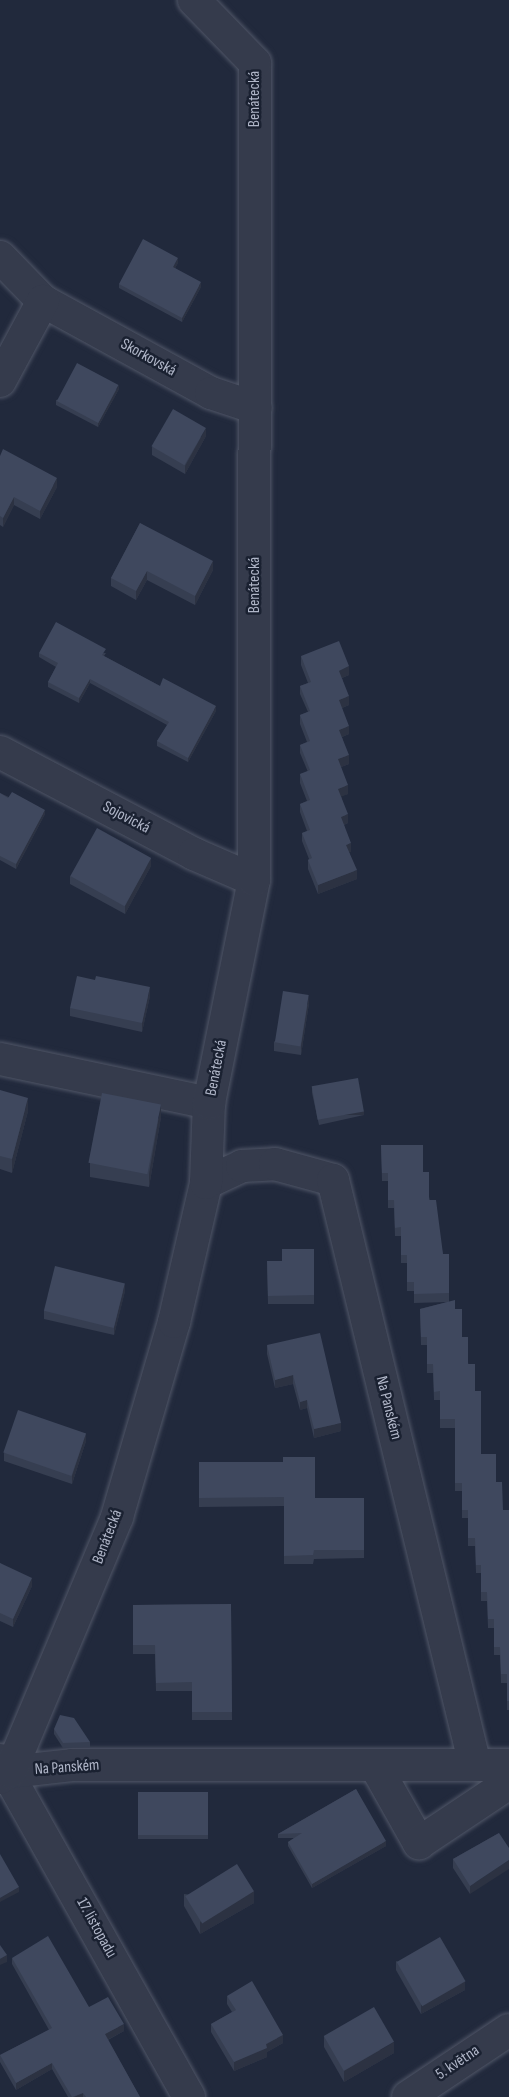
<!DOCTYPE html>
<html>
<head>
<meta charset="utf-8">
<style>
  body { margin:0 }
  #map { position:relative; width:509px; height:2097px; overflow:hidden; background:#21293c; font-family:"Sofia Sans Condensed",sans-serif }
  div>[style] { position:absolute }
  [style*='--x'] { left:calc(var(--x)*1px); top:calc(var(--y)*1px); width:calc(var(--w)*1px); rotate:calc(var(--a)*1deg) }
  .roads { filter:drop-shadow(0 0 2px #505667) drop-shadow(0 0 2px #505667) }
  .minor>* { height:32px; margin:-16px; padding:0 16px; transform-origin:16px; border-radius:16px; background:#353b4c }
  .wall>* { inset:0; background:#363e51; transform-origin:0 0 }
  .shaded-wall>* { inset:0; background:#2c3242; transform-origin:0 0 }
  .building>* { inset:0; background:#3f485e; transform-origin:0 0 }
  span { translate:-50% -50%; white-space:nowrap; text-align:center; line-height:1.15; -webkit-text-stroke:5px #1a2131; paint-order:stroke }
  .street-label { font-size:16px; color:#b0b6c8 }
</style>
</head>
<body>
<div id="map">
  <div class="roads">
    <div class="minor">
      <div style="--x:0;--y:257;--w:62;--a:45.7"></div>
      <div style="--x:43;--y:301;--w:192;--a:28.7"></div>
      <div style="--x:211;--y:393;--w:47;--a:18.4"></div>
      <div style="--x:0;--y:381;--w:91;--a:-61.7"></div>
      <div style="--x:0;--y:752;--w:219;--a:27.7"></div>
      <div style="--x:194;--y:854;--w:65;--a:23.4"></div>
      <div style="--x:0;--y:1059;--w:214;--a:11.9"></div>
      <div style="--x:206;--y:1183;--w:40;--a:-25"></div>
      <div style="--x:242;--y:1166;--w:33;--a:-3"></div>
      <div style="--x:275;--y:1164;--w:60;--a:15.4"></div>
      <div style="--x:333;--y:1180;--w:602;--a:76.36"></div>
      <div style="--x:0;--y:1760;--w:386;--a:60.7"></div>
      <div style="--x:375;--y:1765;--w:90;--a:60.6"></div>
      <div style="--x:419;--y:1843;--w:108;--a:-33.7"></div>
      <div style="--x:10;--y:1772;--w:62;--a:-6.4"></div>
      <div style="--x:72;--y:1765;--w:437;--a:0"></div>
      <div style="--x:0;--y:1778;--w:12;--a:-31"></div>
      <div style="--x:10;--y:1772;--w:277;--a:-67.2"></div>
      <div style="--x:117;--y:1517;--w:203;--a:-73.7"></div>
      <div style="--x:174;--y:1322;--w:143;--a:-77"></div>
      <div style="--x:206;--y:1183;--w:80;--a:-87.9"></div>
      <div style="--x:209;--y:1103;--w:227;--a:-78.6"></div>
      <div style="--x:254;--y:880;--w:817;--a:-89.93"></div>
      <div style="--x:255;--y:63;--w:88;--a:-134.1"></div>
      <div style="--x:408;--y:2097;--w:121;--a:-33.6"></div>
    </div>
  </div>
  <div class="wall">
    <div style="clip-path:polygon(178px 263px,175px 268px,201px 287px,182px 322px,119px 288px,119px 284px)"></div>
    <div style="clip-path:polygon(119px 389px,98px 427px,56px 405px,56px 400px)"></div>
    <div style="clip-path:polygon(206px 436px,185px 474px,152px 455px,152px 447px)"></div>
    <div style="clip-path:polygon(0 456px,57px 487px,40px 519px,14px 505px,3px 527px,0 525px)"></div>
    <div style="clip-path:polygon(140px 523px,213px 570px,195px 605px,147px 580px,136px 600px,111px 586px,111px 578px)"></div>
    <div style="clip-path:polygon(39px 653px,106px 653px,104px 656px,160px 686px,216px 711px,188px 762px,157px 746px,157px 741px,167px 725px,90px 683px,79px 703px,48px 687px,48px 682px,56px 667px,39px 657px)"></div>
    <div style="clip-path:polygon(301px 656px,349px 675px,342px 678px,349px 705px,342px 708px,349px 734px,342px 737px,349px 764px,341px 767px,348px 794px,341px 796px,348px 823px,344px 825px,351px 852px,349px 852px,357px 879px,318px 894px,308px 869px,308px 860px,309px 859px,302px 841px,302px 833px,307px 831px,300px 812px,300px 804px,307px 801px,300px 783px,300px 774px,308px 772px,300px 753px,300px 745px,307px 742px,300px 724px,300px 715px,308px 712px,300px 694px,300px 686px,308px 683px,301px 665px)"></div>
    <div style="clip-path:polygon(0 793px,45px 814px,16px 869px,0 860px)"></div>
    <div style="clip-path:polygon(151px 866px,125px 914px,70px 884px,70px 876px)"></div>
    <div style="clip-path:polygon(150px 996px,142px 1032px,70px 1016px,70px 1008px)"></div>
    <div style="clip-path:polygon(309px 1003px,301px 1055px,274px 1051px,274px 1042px)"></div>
    <div style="clip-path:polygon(312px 1088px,364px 1115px,319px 1125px,312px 1093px)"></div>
    <div style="clip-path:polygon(0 1090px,28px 1111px,12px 1173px,0 1169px)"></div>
    <div style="clip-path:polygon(161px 1117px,149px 1187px,90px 1177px,90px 1163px)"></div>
    <div style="clip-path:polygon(381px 1145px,423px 1172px,443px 1254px,449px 1254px,449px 1302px,455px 1309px,475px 1391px,481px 1454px,496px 1482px,503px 1510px,509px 1510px,509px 1710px,507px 1710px,507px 1683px,501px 1683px,500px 1655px,494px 1655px,494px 1628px,488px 1628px,487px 1601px,481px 1601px,481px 1573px,476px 1573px,475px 1546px,468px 1546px,468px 1518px,462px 1518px,462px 1491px,455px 1491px,455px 1428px,440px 1428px,440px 1400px,434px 1400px,433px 1373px,427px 1373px,427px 1345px,421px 1345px,420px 1309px,448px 1302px,414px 1303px,414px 1291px,407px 1291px,407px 1263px,401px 1263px,401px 1236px,395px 1236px,394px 1208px,388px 1208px,388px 1181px,382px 1181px)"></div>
    <div style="clip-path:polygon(314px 1249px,314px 1304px,268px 1304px,267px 1261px,282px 1261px)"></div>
    <div style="clip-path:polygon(125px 1291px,114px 1335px,44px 1319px,44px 1311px)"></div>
    <div style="clip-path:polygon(267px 1345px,341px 1431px,314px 1438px,307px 1408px,300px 1410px,293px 1384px,275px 1388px,267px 1354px)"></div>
    <div style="clip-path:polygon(86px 1441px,72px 1484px,4px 1461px,4px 1453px)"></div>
    <div style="clip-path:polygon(199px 1462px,283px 1462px,315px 1498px,364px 1498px,364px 1558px,314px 1559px,313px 1564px,284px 1564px,284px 1506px,199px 1507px)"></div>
    <div style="clip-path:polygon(0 1563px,32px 1586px,13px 1627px,0 1621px)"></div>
    <div style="clip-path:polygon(231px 1604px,232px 1720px,192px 1720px,192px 1691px,156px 1691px,155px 1654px,133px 1654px,133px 1605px)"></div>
    <div style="clip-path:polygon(54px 1729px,90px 1742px,90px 1747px,63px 1748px,54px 1734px)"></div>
    <div style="clip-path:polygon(356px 1789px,386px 1846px,312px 1888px,288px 1846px,288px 1842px,294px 1838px,278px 1838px,278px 1834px)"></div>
    <div style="left:138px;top:1792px;width:70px;height:47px"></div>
    <div style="clip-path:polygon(499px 1833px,470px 1894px,453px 1868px,453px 1859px)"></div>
    <div style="clip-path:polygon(184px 1894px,254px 1903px,200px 1934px,184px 1906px)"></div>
    <div style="clip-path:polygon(12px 1958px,89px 2007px,124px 2031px,108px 2040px,140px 2097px,68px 2097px,52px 2069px,16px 2090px,0 2062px,0 2055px,49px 2030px,12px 1964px)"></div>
    <div style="clip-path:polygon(396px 1961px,465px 1990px,421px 2014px,396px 1970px)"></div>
    <div style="clip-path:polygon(227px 1996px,283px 2043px,267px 2052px,267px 2057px,234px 2071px,211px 2032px,211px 2024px,232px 2012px,227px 2004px)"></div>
    <div style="clip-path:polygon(324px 2036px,394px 2053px,344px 2082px,324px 2047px)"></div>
  </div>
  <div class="shaded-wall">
    <div style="clip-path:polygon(178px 258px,178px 263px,173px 272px,173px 267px)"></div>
    <div style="clip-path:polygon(201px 282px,201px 287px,182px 322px,182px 318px)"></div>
    <div style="clip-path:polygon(119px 385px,119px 389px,98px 427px,98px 423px)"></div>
    <div style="clip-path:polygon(206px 428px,206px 436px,185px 474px,185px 466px)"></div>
    <div style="clip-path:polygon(57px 478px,57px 487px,40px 519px,40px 511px)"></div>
    <div style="clip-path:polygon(14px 497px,14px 505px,3px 527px,3px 518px)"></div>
    <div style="clip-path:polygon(213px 561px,213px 570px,195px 605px,195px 596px)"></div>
    <div style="clip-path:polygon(147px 571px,147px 580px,136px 600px,136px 591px)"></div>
    <div style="clip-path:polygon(349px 666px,349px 675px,339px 679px,339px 671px)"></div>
    <div style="clip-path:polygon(90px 679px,90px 683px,79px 703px,79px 698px)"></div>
    <div style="clip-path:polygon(349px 696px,349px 705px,339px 709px,339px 700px)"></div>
    <div style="clip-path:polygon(216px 706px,216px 711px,188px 762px,188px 758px)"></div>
    <div style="clip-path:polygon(349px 726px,349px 734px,339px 738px,339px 730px)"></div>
    <div style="clip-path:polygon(349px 755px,349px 764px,338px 768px,338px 759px)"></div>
    <div style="clip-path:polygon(348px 785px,348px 794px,338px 798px,338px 789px)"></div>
    <div style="clip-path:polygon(45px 810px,45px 814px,16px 869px,16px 864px)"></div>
    <div style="clip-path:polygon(348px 814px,348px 823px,341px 826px,341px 817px)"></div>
    <div style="clip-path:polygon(351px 843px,351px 852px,346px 853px,346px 845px)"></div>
    <div style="clip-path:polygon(151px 858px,151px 866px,125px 914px,125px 906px)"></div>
    <div style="clip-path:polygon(357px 870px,357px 879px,318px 894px,318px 885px)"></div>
    <div style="clip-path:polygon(150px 987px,150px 996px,142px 1032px,142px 1023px)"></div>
    <div style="clip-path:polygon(309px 995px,309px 1003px,301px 1055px,301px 1046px)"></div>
    <div style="clip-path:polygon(28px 1098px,28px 1111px,12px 1173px,12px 1159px)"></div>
    <div style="clip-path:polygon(161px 1104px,161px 1117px,149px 1187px,149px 1174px)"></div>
    <div style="left:364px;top:1111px;width:4px;height:46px;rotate:90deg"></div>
    <div style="clip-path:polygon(125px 1283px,125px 1291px,114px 1335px,114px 1327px)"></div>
    <div style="clip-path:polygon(293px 1375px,293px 1384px,275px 1388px,275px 1380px)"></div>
    <div style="clip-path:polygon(307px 1400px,307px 1408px,300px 1410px,300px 1402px)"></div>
    <div style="clip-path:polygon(341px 1423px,341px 1431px,314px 1438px,314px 1429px)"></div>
    <div style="clip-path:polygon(86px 1433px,86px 1441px,72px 1484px,72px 1476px)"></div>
    <div style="clip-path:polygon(32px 1578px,32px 1586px,13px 1627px,13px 1619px)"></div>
    <div style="clip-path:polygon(386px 1841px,386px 1846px,312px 1888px,312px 1884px)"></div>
    <div style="clip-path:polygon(509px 1860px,509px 1869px,470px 1894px,470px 1886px)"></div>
    <div style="clip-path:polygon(19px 1887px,19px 1892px,0 1902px,0 1898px)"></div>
    <div style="clip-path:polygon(254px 1891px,254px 1903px,200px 1934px,200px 1922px)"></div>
    <div style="clip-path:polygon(7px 1955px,7px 1962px,0 1965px,0 1959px)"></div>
    <div style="clip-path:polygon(465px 1981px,465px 1990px,421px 2014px,421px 2005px)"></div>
    <div style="clip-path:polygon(124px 2024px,124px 2031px,105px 2041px,105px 2034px)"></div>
    <div style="clip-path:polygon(283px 2035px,283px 2043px,267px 2052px,267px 2057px,234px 2071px,234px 2062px)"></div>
    <div style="clip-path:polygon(394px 2042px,394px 2053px,344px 2082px,344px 2071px)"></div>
    <div style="clip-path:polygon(52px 2063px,52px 2069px,16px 2090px,16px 2083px)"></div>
    <div style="clip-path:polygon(83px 2093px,83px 2097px,74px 2097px)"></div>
  </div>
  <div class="building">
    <div style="clip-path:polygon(143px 239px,178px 258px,173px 267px,201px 282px,182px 318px,119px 284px)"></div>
    <div style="left:77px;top:363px;width:47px;height:43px;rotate:28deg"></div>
    <div style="left:173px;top:409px;width:38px;height:43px;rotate:30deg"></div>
    <div style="clip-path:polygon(3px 449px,57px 478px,40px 511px,14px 497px,3px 518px,0 516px,0 456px)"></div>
    <div style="clip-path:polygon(140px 523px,213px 561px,195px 596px,147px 571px,136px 591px,111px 578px)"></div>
    <div style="clip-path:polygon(56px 622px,106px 649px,102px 655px,160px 686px,163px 678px,216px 706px,188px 758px,157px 741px,169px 722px,90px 679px,79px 698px,48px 682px,58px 663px,39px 653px)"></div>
    <div style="clip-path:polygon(339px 641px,349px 666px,339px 671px,349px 696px,339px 700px,349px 726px,339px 730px,349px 755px,338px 759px,348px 785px,338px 789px,348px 814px,341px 817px,351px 843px,346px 845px,357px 870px,318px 885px,308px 860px,312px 858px,302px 833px,310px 830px,300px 804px,310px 800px,300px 774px,310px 770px,300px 745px,310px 741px,300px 715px,310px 711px,300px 686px,311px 682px,301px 656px)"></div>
    <div style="clip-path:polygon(12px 792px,45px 810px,16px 864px,0 856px,0 793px,8px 798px)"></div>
    <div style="left:97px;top:828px;width:62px;height:55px;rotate:29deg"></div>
    <div style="clip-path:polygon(77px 976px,95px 980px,96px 976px,150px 987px,142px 1023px,70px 1008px)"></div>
    <div style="left:283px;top:991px;width:26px;height:52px;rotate:9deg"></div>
    <div style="left:358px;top:1078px;width:34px;height:47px;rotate:80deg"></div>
    <div style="clip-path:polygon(0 1090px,28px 1098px,12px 1159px,0 1156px)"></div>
    <div style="left:102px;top:1093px;width:60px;height:71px;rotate:11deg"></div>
    <div style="clip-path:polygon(381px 1145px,423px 1145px,423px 1172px,429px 1172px,429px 1200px,436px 1200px,443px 1254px,449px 1254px,449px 1293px,414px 1294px,414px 1282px,407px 1282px,407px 1255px,401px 1255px,401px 1227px,395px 1228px,394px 1200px,388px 1200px,388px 1173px,382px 1173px)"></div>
    <div style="clip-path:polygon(282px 1249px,314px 1249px,314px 1295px,268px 1296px,267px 1261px,282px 1261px)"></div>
    <div style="left:55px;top:1266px;width:72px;height:46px;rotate:14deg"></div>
    <div style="clip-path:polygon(455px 1300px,455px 1309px,462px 1309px,462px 1337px,468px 1337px,468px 1364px,475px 1364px,475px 1391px,481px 1391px,481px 1454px,496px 1454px,496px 1482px,502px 1482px,503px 1510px,509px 1510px,509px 1701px,507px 1701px,507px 1674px,501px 1674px,500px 1647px,494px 1647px,494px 1619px,488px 1619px,487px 1592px,481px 1592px,481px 1565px,476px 1565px,475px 1538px,468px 1538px,468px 1510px,462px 1510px,462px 1483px,455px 1483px,455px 1419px,440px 1419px,440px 1391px,434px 1392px,433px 1364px,427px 1364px,427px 1337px,421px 1337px,420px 1309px)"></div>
    <div style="clip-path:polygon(320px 1333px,341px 1423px,314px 1429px,307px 1400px,300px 1402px,293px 1375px,275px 1380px,267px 1345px)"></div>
    <div style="left:18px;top:1410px;width:72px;height:45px;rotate:19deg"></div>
    <div style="clip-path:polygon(283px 1457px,315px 1457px,315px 1498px,364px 1498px,364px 1550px,314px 1550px,313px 1555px,284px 1556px,284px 1497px,199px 1498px,199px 1462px,283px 1462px)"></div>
    <div style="clip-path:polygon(0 1563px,32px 1578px,13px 1619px,0 1613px)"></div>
    <div style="clip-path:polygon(231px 1604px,232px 1712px,192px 1712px,192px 1682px,156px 1683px,155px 1645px,133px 1645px,133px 1605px)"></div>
    <div style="clip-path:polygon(60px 1715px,74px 1718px,90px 1742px,63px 1743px,54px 1729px)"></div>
    <div style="clip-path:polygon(356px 1789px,386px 1841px,312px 1884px,288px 1842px,302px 1833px,278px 1834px)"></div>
    <div style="left:138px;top:1792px;width:70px;height:43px"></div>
    <div style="clip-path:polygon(499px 1833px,509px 1848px,509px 1860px,470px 1886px,453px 1859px)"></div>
    <div style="clip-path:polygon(0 1854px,19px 1887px,0 1898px)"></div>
    <div style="left:237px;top:1864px;width:32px;height:61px;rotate:58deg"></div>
    <div style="clip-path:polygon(48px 1936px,89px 2007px,108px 1997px,124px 2024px,105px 2034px,140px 2097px,86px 2097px,83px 2093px,72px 2097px,52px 2063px,16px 2083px,0 2055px,52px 2028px,12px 1958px)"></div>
    <div style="left:440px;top:1937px;width:51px;height:50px;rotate:60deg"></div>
    <div style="clip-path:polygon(0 1945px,7px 1955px,0 1959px)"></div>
    <div style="clip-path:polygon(252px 1981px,283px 2035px,266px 2044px,267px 2048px,234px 2062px,211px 2024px,236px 2010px,227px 1996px)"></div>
    <div style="left:374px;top:2007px;width:40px;height:58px;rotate:60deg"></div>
  </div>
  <div class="street-label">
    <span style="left:255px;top:99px;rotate:-90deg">Benátecká</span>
    <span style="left:148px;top:358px;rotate:29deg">Skorkovská</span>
    <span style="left:255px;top:585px;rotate:-90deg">Benátecká</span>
    <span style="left:126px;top:818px;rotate:28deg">Sojovická</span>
    <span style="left:217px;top:1068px;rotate:-79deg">Benátecká</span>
    <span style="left:388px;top:1408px;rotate:76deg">Na Panském</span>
    <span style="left:108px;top:1537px;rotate:-69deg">Benátecká</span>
    <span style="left:67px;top:1768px;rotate:-4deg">Na Panském</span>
    <span style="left:96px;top:1928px;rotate:61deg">17. listopadu</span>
    <span style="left:458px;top:2063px;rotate:-34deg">5. května</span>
  </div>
</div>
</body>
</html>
